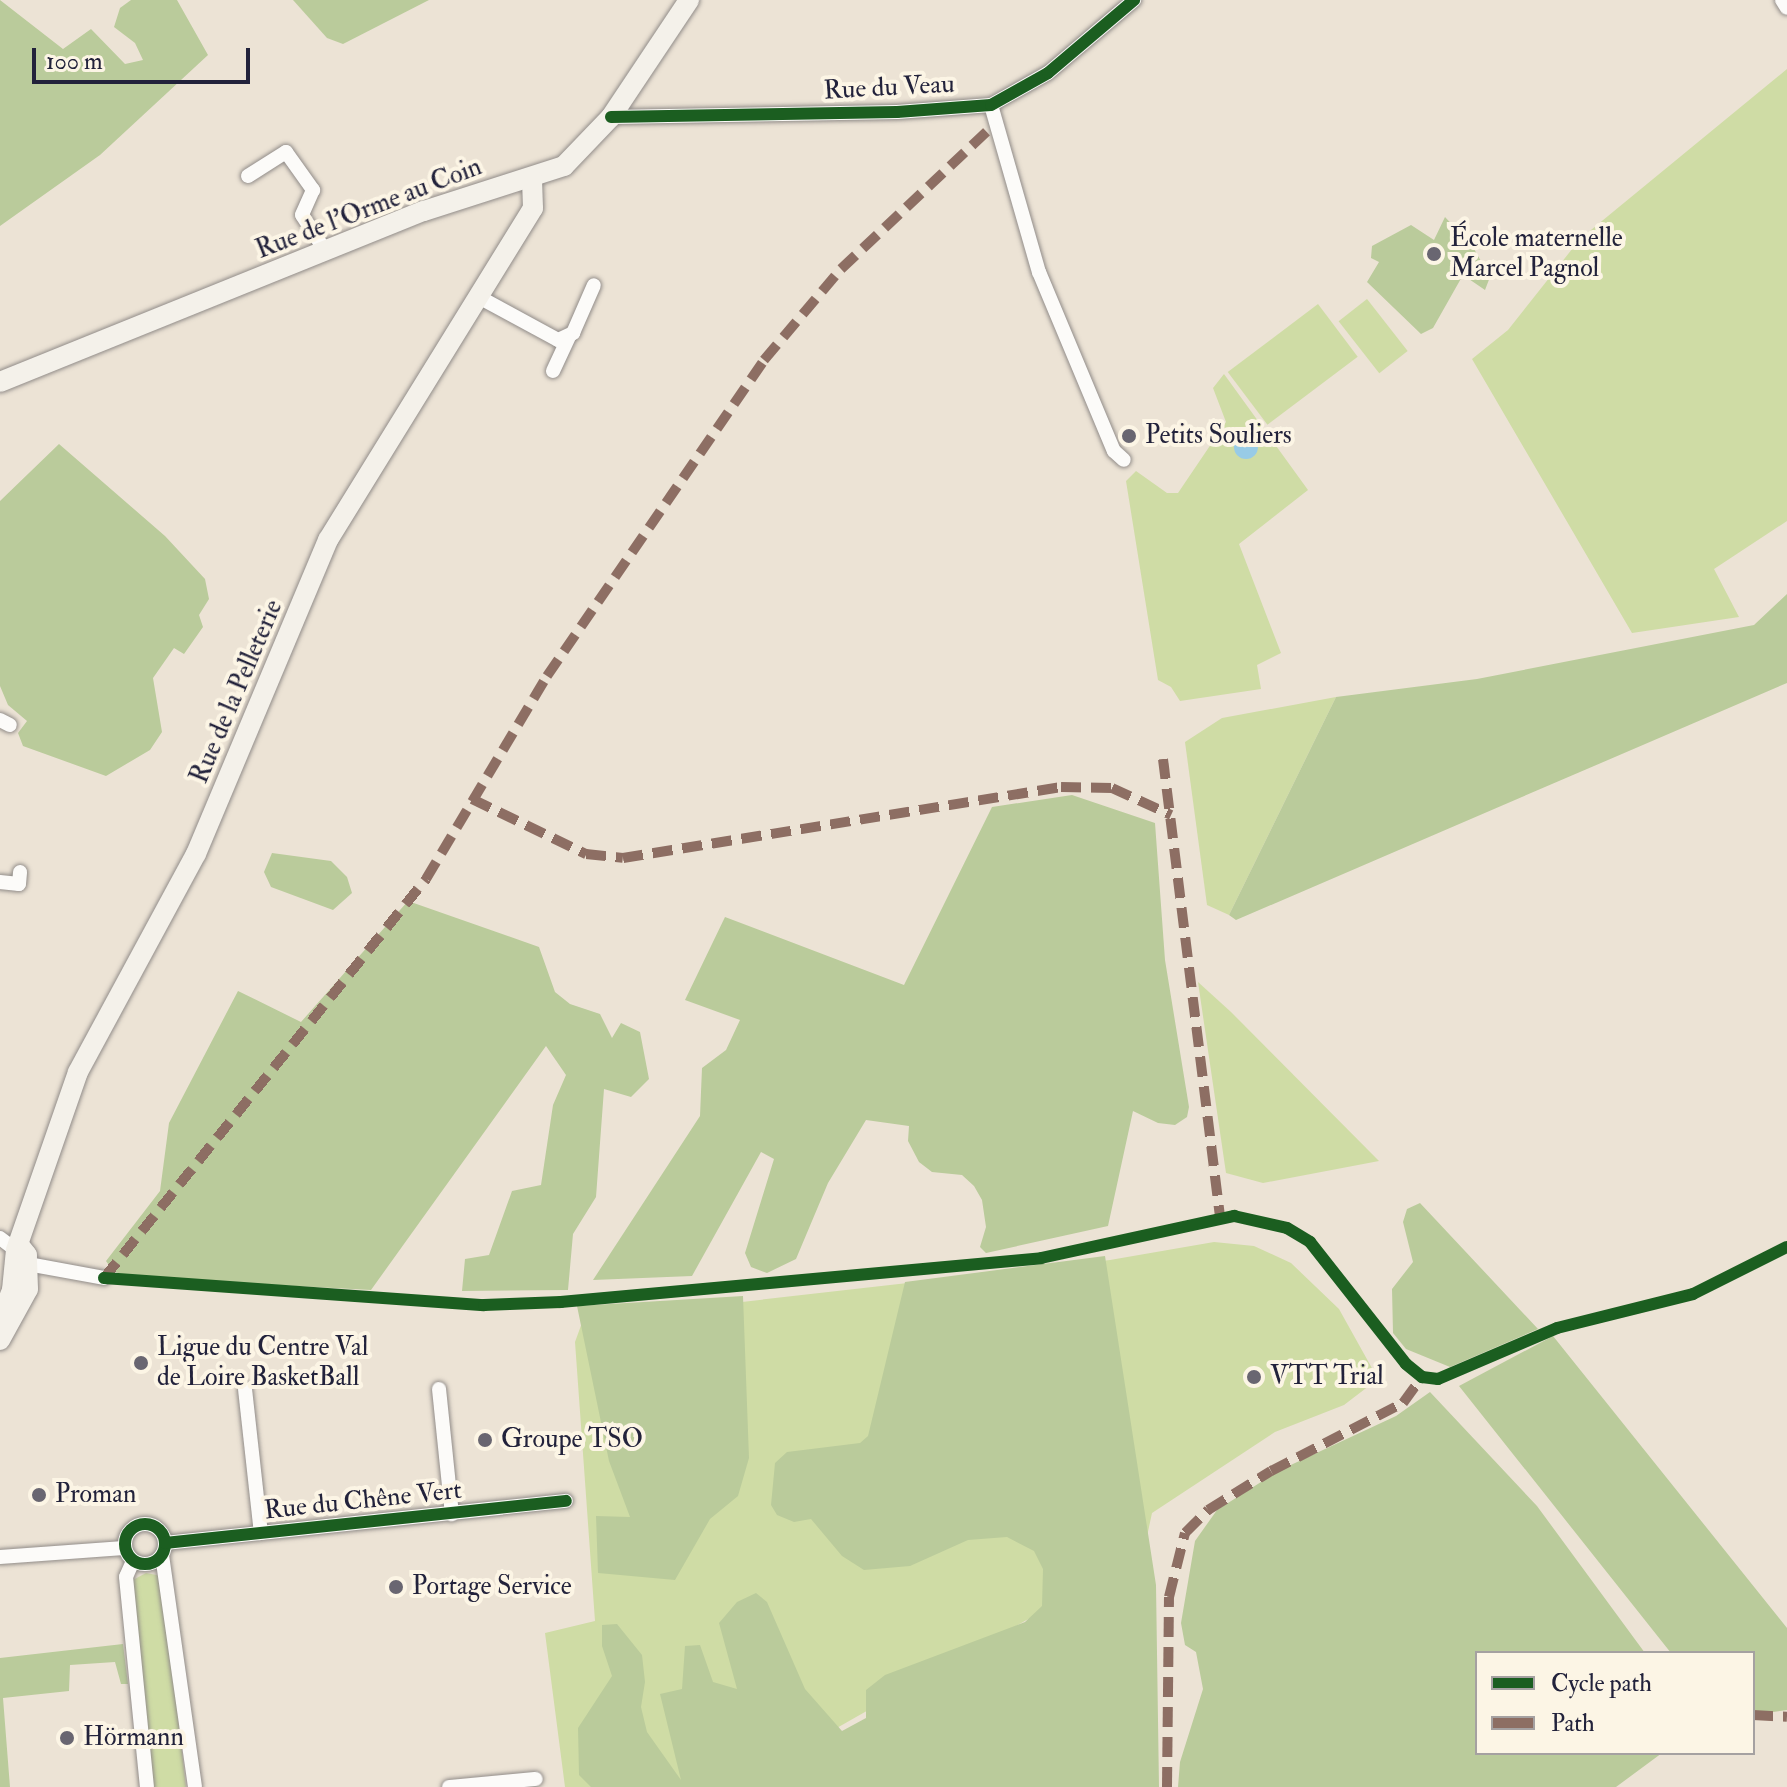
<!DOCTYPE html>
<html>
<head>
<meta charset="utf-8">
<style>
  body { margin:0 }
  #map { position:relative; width:1787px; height:1787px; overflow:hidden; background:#ece3d5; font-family:"IM FELL Double Pica",serif }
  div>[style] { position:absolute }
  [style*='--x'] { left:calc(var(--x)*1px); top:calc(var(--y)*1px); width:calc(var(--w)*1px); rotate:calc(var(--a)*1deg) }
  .green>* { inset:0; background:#cfdca5; transform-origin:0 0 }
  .forest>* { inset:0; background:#bacb9b }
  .water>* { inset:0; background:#98cbe6 }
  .round { border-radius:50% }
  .roads { filter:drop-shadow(0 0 2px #918c89) drop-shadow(0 0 2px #918c89) }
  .minor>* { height:14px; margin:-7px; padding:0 7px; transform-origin:7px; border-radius:7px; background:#fcfbf9 }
  .minor>.ring { margin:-7px; padding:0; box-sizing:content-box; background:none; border:14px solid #fcfbf9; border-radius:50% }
  .secondary>* { height:20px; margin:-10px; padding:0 10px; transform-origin:10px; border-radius:10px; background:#f4f1ea }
  .quiet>* { height:10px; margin-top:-5px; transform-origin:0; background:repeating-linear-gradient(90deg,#8d6e63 0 20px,transparent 0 30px) }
  .cycleway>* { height:12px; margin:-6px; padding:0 6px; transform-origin:6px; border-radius:6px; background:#1b5e20 }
  .cycleway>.ring { margin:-6px; padding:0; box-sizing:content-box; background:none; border:12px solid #1b5e20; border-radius:50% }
  .dots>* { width:22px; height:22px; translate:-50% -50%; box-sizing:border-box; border:4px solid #fcf5e5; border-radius:50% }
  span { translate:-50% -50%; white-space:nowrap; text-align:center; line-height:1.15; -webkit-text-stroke:8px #fcf5e5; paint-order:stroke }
  .street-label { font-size:26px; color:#22223b }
  .poi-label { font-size:26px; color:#22223b }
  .left { translate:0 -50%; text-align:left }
  .legend { position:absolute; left:1475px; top:1651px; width:280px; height:104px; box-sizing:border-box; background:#fcf5e5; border:2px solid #a5a1a1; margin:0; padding:10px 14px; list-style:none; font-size:24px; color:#22223b }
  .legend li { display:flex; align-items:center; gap:16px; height:40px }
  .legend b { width:40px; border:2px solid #a5a1a1 }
  .scale { position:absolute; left:32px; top:48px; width:218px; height:36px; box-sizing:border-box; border:4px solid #22223b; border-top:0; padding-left:10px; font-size:24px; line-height:28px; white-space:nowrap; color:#22223b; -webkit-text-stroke:6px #fcf5e5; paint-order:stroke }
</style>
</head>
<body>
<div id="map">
  <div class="green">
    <div style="clip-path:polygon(1787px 69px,1787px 521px,1714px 569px,1739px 617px,1632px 633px,1472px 359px,1508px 330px,1580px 239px)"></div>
    <div style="left:1367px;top:299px;width:66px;height:36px;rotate:52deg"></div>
    <div style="left:1318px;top:304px;width:66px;height:113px;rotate:53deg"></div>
    <div style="clip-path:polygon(1224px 374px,1308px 490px,1239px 544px,1281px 653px,1257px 665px,1261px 689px,1180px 701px,1171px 687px,1158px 680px,1126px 481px,1136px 471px,1167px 493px,1178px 493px,1226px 422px,1213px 388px)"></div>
    <div style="clip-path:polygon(1336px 697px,1229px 915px,1207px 905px,1185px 742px,1222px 718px)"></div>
    <div style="clip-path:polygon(1198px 982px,1231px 1012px,1379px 1161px,1263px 1183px,1226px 1173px)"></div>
    <div style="clip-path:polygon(1214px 1242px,1254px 1246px,1291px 1263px,1339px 1309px,1378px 1379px,1344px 1405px,1275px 1432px,1152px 1513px,1146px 1541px,1134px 1559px,733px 1787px,565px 1787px,545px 1633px,595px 1621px,575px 1342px,583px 1320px,1110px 1260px)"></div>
    <div style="clip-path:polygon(146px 1573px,162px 1576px,186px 1787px,153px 1787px,131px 1581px)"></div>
  </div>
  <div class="forest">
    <div style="clip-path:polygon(0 0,63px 49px,91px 29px,125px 64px,143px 60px,135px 43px,114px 27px,120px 8px,131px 0,177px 0,208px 55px,100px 155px,0 226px)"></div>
    <div style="clip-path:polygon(293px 0,429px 0,343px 44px,327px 38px)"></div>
    <div style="clip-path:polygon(1445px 217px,1473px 247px,1490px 277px,1485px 290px,1463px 275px,1433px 328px,1421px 334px,1367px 282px,1379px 262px,1371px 258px,1372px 246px,1411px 225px,1434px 240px)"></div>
    <div style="clip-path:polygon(59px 444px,165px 536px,205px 579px,209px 599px,199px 615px,203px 627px,184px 654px,174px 648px,153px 678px,162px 732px,150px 750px,106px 776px,23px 746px,18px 733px,27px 721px,8px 705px,0 686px,0 501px)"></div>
    <div style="clip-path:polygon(1787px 594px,1787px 683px,1236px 920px,1229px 915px,1336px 697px,1477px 679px,1754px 625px)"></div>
    <div style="clip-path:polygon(1072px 795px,1155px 823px,1165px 960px,1189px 1107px,1187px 1117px,1175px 1125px,1158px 1123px,1133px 1111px,1108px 1226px,986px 1253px,980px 1247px,986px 1227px,982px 1200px,974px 1186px,962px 1175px,932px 1172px,919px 1162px,908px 1141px,909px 1126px,866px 1120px,828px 1183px,796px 1259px,767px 1273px,751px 1267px,745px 1253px,774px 1159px,761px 1152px,692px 1276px,593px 1280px,700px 1116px,702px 1068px,726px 1050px,740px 1020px,685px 1000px,725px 917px,904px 985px,992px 807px)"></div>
    <div style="clip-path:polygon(272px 853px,331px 861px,347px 877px,352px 893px,333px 910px,271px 887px,264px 872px)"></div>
    <div style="clip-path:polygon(408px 901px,539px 947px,555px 992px,570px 1004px,600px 1014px,612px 1038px,621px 1023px,640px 1032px,649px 1079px,631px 1097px,604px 1089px,596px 1197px,573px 1234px,568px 1290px,462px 1291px,465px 1259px,489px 1255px,512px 1191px,541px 1185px,553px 1105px,566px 1075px,546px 1046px,371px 1290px,129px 1277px,113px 1271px,106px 1261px,160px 1191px,169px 1123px,238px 991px,301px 1022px)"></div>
    <div style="clip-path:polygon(1420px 1203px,1538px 1329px,1450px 1367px,1406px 1349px,1393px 1333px,1392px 1289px,1413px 1262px,1403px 1222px,1407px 1209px)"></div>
    <div style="clip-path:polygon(1105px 1256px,1156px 1585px,1159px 1787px,591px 1787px,579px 1775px,578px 1728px,612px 1676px,602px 1646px,602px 1625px,617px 1624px,642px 1655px,645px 1682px,641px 1707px,647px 1732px,681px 1780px,660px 1694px,682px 1689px,685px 1646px,700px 1645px,713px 1682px,737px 1689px,719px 1623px,737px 1602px,756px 1593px,767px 1602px,805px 1689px,842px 1731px,866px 1718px,866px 1690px,885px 1675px,1025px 1622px,1042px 1606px,1043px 1569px,1034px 1551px,1007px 1537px,968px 1540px,910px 1566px,864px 1570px,842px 1556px,811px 1519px,794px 1522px,777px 1515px,771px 1505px,775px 1463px,787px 1452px,860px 1443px,868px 1436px,905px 1282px)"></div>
    <div style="clip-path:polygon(743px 1296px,749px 1458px,738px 1496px,710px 1519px,675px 1580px,598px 1573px,596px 1516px,630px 1517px,609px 1461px,577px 1306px)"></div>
    <div style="clip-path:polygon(1553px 1336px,1787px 1628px,1787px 1710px,1753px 1715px,1753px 1653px,1671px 1653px,1459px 1386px)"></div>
    <div style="clip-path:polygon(1430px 1392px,1537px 1506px,1645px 1653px,1477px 1653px,1477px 1753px,1662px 1753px,1616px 1787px,1178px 1787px,1180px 1762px,1203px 1689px,1196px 1652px,1185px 1645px,1181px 1623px,1195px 1541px,1217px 1510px,1280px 1470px,1396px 1416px)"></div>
    <div style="clip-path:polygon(123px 1644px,128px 1684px,121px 1684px,115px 1662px,70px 1665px,69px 1691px,3px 1698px,10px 1787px,0 1787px,0 1658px)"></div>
  </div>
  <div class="water">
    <div class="round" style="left:1234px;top:435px;width:24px;height:24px"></div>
  </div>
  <div class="roads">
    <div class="minor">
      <div style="--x:1782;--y:0;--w:9;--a:58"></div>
      <div style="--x:991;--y:105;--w:174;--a:74"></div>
      <div style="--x:1039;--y:272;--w:194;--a:67.3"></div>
      <div style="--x:1114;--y:451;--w:13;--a:42"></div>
      <div style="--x:611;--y:117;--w:286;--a:-1"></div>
      <div style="--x:897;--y:112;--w:94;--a:-4.3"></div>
      <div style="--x:991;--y:105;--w:65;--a:-29.3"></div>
      <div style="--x:1048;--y:73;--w:113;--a:-40.3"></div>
      <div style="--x:248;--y:176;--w:45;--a:-32.3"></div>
      <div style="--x:286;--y:152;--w:47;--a:54.6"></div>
      <div style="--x:313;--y:190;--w:27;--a:114"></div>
      <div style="--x:302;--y:215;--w:44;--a:57"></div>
      <div style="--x:477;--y:296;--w:92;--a:28.5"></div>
      <div style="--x:558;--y:340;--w:17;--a:-25"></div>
      <div style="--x:573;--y:333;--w:52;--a:-66.4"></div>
      <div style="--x:553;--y:371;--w:38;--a:-65"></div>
      <div style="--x:0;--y:720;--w:11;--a:27"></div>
      <div style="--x:0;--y:882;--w:19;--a:6"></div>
      <div style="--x:19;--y:884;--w:12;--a:-85"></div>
      <div style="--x:0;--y:1238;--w:20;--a:37"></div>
      <div style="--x:28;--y:1264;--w:77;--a:10.4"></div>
      <div style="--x:245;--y:1389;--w:145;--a:83.7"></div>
      <div style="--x:439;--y:1389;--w:126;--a:84.1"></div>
      <div class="ring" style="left:125px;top:1524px;width:26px;height:26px"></div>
      <div style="--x:165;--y:1543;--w:403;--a:-6"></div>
      <div style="--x:162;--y:1555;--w:234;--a:81.9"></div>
      <div style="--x:0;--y:1557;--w:124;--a:-4.2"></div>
      <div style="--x:133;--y:1561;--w:17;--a:114"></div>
      <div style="--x:126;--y:1577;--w:211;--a:84.3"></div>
      <div style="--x:449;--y:1787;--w:87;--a:-5.3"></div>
    </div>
    <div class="secondary">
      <div style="--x:0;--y:382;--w:457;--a:-22"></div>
      <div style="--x:424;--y:211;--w:147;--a:-17.8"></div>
      <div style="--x:564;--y:166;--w:68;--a:-46.2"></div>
      <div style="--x:611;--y:117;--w:141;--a:-56.3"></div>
      <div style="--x:0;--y:1320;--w:32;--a:-68"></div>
      <div style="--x:12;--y:1290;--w:40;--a:-84.3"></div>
      <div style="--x:16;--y:1250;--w:188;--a:-70.8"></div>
      <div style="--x:78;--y:1072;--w:248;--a:-61.6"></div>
      <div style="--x:196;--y:854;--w:341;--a:-67.2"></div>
      <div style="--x:328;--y:540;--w:390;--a:-58.3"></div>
      <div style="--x:533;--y:208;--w:30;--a:-92"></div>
      <div style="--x:0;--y:1340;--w:58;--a:-61.2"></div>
      <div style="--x:28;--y:1289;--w:34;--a:-92"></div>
      <div style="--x:27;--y:1255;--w:14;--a:-129"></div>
    </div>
  </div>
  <div class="quiet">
    <div style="--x:1163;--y:759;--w:461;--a:82.9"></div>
    <div style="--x:472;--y:799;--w:127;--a:25.8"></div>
    <div style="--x:586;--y:854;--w:37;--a:6"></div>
    <div style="--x:623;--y:858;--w:444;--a:-9.2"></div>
    <div style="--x:1061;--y:787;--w:51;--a:1.1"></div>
    <div style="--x:1112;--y:788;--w:65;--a:24.6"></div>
    <div style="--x:104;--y:1278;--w:513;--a:-51.1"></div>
    <div style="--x:426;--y:879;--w:236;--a:-59.2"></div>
    <div style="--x:547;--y:676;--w:383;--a:-55.5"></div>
    <div style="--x:764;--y:360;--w:119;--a:-49.8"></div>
    <div style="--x:841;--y:269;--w:210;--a:-43.3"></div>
    <div style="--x:1753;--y:1715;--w:34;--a:3"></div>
    <div style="--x:1167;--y:1787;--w:190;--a:-89.4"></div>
    <div style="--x:1169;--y:1597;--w:66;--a:-76"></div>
    <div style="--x:1185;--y:1533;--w:33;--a:-45"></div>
    <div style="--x:1208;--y:1510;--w:74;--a:-31.8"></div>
    <div style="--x:1271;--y:1471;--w:148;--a:-27.3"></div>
    <div style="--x:1403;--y:1403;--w:32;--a:-54"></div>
  </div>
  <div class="cycleway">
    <div style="--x:611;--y:117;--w:286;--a:-1"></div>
    <div style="--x:897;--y:112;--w:94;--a:-4.3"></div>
    <div style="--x:991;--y:105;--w:65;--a:-29.3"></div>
    <div style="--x:1048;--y:73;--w:113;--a:-40.3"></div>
    <div style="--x:104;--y:1278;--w:381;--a:4.1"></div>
    <div style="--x:484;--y:1305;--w:77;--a:-2.2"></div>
    <div style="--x:561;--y:1302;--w:482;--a:-5.2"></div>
    <div style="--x:1041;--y:1258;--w:198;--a:-12.3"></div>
    <div style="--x:1234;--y:1216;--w:54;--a:12.8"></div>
    <div style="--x:1287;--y:1228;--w:27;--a:31"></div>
    <div style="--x:1310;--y:1242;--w:155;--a:51.8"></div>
    <div style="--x:1406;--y:1364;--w:21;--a:39"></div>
    <div style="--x:1422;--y:1377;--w:16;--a:7"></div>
    <div style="--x:1438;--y:1379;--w:129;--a:-23.2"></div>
    <div style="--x:1557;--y:1328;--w:140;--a:-14"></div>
    <div style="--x:1693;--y:1294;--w:105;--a:-26.6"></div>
    <div class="ring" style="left:125px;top:1524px;width:28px;height:28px"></div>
    <div style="--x:165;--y:1543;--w:403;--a:-6"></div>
  </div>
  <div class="dots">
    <div style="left:1434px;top:254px;background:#696671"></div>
    <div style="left:1129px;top:436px;background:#696671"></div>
    <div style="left:141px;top:1363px;background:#696671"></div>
    <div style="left:1254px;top:1377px;background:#696671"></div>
    <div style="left:485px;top:1440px;background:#696671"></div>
    <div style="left:39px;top:1495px;background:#696671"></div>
    <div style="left:396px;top:1587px;background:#696671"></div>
    <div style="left:67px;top:1738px;background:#696671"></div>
  </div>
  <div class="street-label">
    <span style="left:889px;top:88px;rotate:-3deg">Rue du Veau</span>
    <span style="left:369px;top:209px;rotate:-21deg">Rue de l'Orme au Coin</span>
    <span style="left:237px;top:692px;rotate:-67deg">Rue de la Pelleterie</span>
    <span style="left:363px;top:1501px;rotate:-6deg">Rue du Chêne Vert</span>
  </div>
  <div class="poi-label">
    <span class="left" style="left:1450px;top:254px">École maternelle<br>Marcel Pagnol</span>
    <span class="left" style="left:1145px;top:436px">Petits Souliers</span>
    <span class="left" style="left:157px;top:1363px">Ligue du Centre Val<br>de Loire BasketBall</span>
    <span class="left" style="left:1270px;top:1377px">VTT Trial</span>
    <span class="left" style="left:501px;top:1440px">Groupe TSO</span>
    <span class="left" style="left:55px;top:1495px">Proman</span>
    <span class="left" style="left:412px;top:1587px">Portage Service</span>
    <span class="left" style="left:83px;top:1738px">Hörmann</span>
  </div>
  <ul class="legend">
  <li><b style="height:10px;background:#1b5e20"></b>Cycle path</li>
  <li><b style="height:10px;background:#8d6e63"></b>Path</li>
  </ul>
  <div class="scale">100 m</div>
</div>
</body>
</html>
